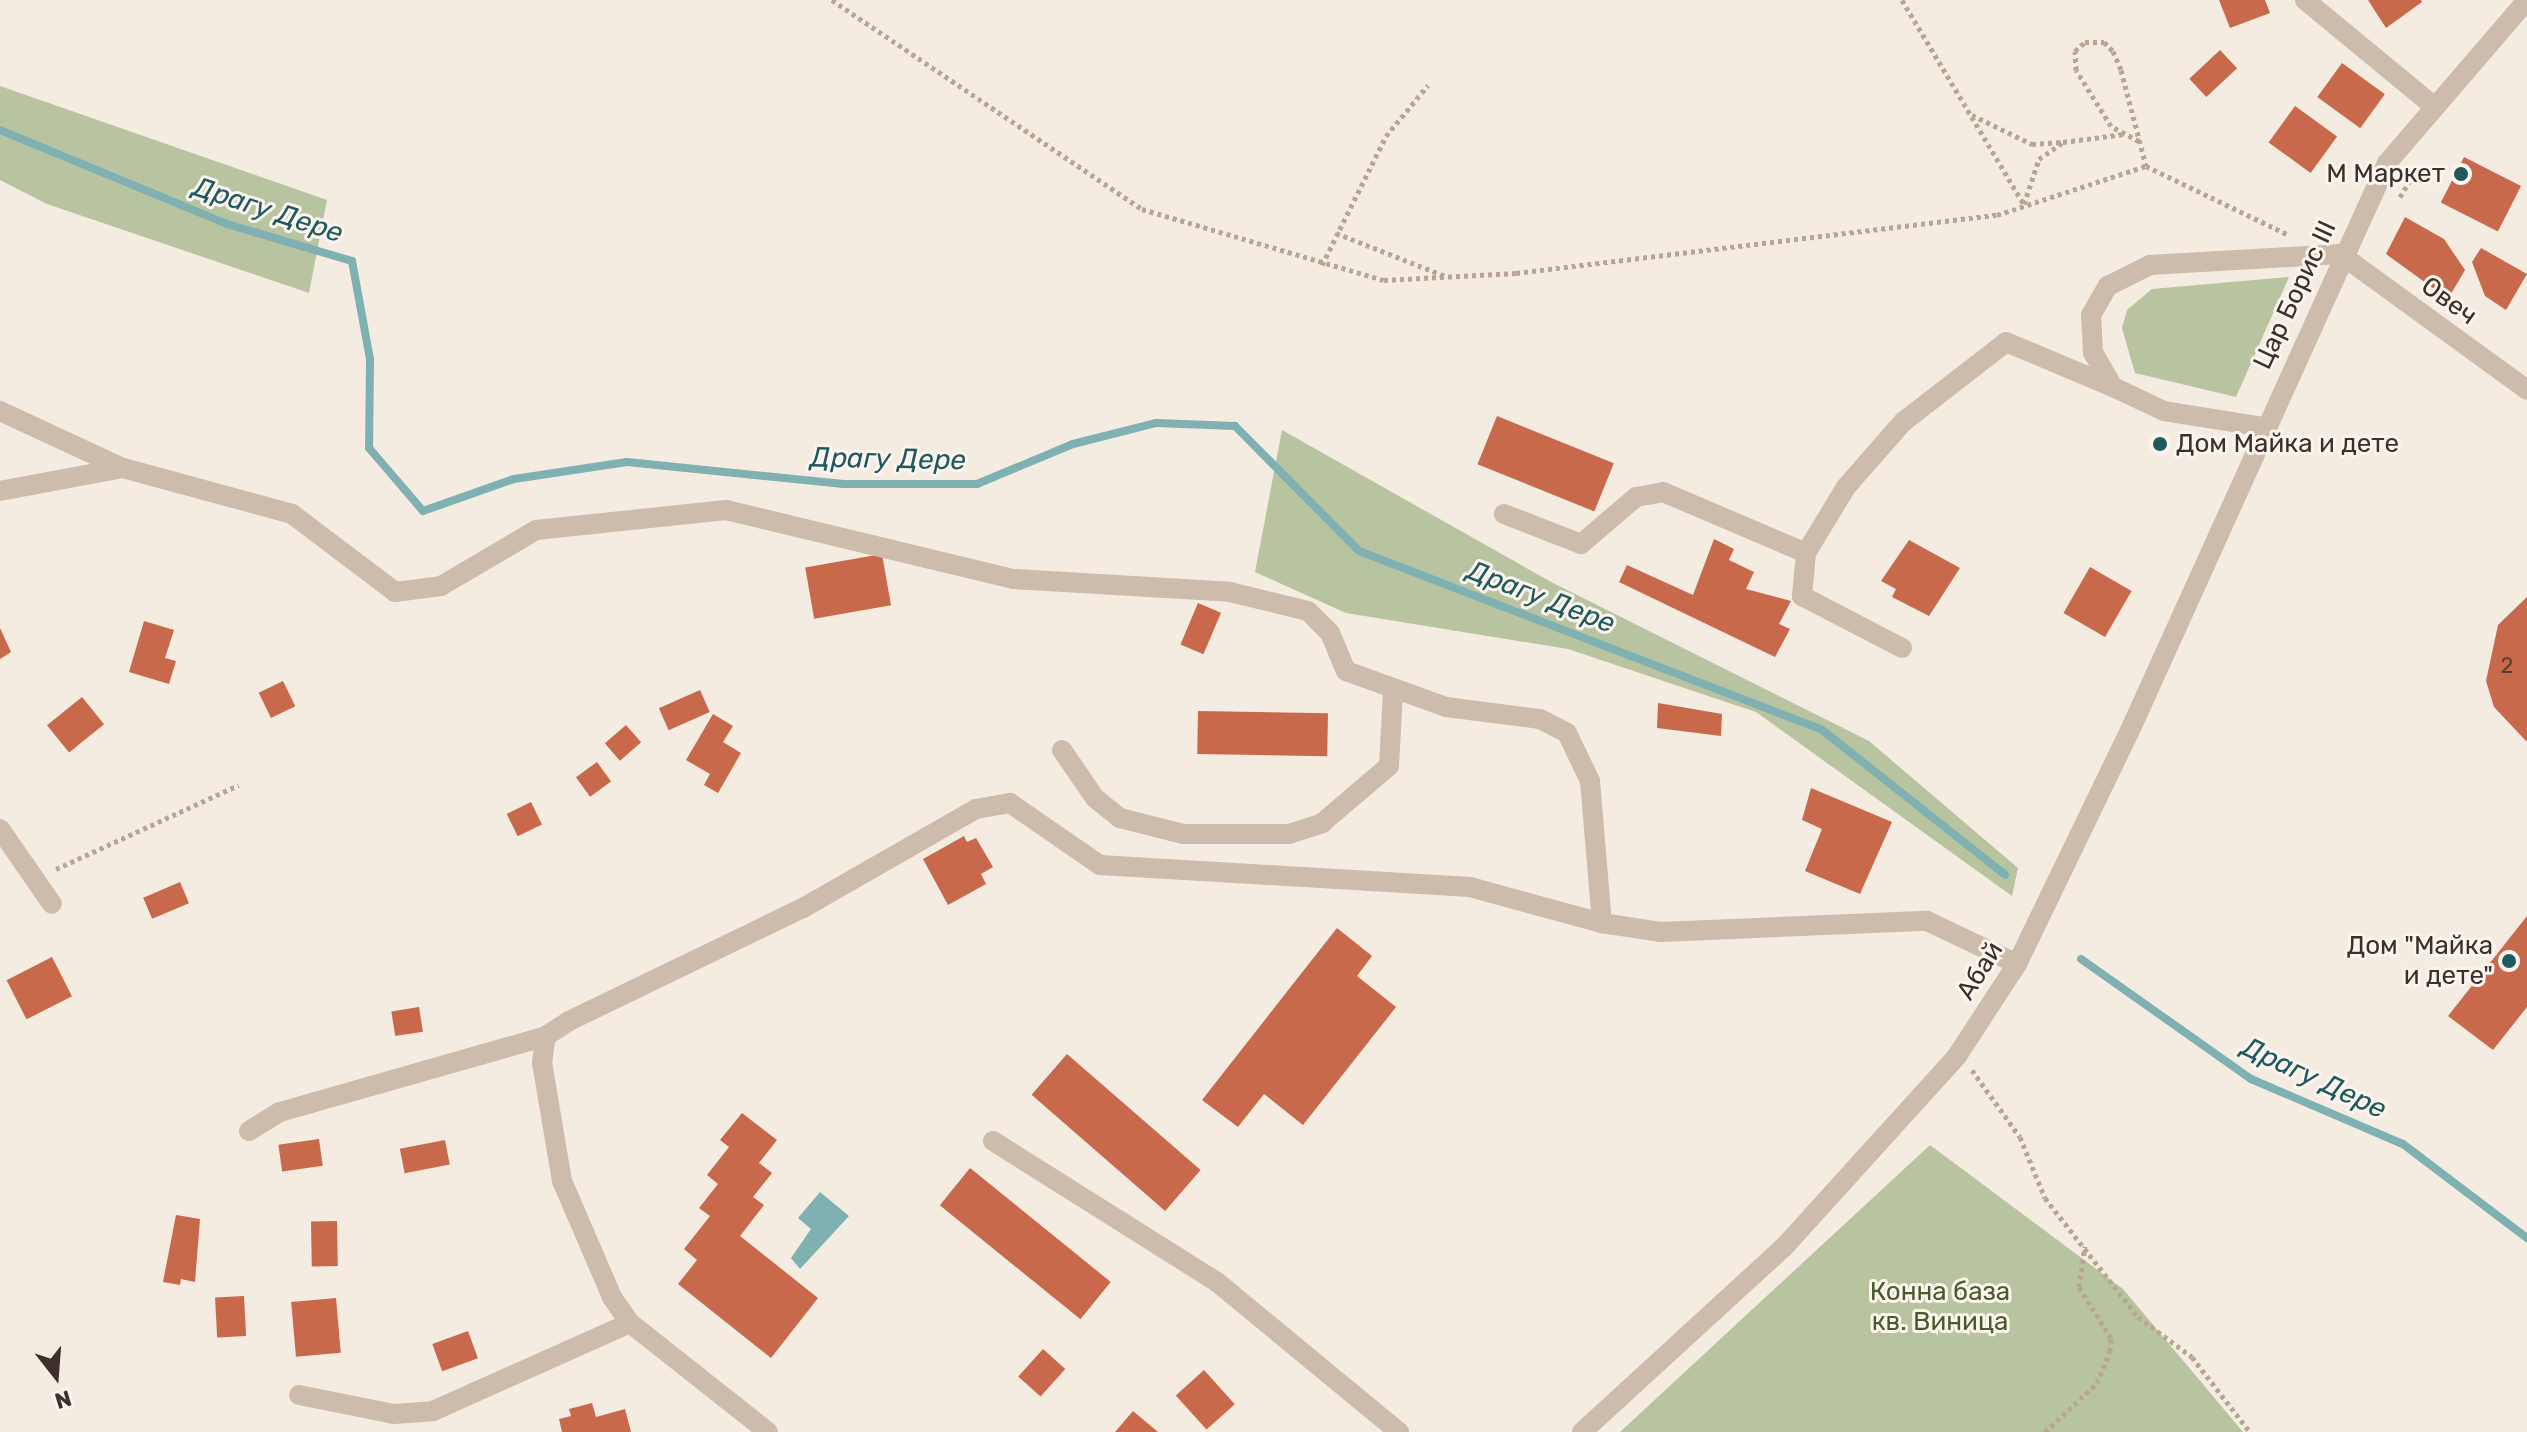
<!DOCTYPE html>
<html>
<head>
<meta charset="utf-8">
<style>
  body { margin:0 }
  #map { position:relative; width:2527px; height:1432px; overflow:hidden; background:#f4ebe1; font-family:Rubik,sans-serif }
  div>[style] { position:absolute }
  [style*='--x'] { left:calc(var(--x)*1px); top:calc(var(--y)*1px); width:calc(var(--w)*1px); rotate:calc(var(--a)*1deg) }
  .green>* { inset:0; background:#b8c4a0 }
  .water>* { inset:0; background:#7fb0b2 }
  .stream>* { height:8px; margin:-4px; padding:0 4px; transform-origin:4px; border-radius:4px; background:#7fb0b2 }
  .building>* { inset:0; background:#c8694b; transform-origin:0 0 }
  .path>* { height:5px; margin-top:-2.5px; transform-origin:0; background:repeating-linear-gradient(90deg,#b9a596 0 4px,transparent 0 8px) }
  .minor>* { height:20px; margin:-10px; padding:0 10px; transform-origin:10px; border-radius:10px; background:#cdbbac }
  .dots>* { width:22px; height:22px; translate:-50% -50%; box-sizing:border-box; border:4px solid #fbf5ee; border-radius:50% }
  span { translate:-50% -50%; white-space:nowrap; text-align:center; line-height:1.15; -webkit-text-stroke:6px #fbf5ee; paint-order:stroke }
  .number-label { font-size:22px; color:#5e3e33 }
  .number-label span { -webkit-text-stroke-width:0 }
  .poi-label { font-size:26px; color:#3b302b }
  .right { translate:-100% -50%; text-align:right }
  .left { translate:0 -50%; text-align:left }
  .street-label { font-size:26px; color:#3b302b }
  .park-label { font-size:26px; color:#4a5a2e }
  .water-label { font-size:28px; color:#1f5a5e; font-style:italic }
  .north { position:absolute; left:16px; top:1336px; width:80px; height:80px; -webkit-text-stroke:6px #fbf5ee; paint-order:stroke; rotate:163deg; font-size:22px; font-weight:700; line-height:32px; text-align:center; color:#3b302b }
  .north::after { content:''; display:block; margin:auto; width:28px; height:36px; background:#3b302b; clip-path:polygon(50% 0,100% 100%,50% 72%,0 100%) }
</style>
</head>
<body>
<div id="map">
  <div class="green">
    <div style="clip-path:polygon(0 86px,327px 200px,309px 293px,47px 204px,0 180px)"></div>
    <div style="clip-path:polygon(2289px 277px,2236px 397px,2135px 373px,2122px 328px,2127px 310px,2152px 289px)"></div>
    <div style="clip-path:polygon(1282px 430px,1553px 583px,1869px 741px,2018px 868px,2012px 896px,1756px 712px,1568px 649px,1346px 613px,1255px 572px)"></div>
    <div style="clip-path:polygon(1930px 1145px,2123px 1289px,2243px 1432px,1620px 1432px)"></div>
  </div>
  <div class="water">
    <div style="clip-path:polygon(820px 1192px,849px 1216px,800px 1269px,791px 1258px,811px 1229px,798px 1218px)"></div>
  </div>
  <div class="stream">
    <div style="--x:0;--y:130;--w:246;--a:22.5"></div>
    <div style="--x:227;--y:224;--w:130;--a:16.5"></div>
    <div style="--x:352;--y:261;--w:100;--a:79.6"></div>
    <div style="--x:370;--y:359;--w:89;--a:90.6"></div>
    <div style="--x:369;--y:448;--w:83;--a:49.4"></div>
    <div style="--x:423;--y:511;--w:96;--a:-19.4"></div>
    <div style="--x:514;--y:479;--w:114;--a:-8.6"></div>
    <div style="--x:627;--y:462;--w:218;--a:5.8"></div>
    <div style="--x:844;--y:484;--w:133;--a:0"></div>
    <div style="--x:977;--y:484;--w:104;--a:-22.6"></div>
    <div style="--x:1073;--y:444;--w:86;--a:-14.2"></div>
    <div style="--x:1156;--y:423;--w:79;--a:2.2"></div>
    <div style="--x:1235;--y:426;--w:176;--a:45.2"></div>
    <div style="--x:1359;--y:551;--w:495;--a:21.1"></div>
    <div style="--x:1821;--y:729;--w:235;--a:38.4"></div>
    <div style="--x:2081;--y:959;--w:208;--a:35.2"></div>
    <div style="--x:2251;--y:1079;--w:165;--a:23.2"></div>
    <div style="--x:2403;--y:1144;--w:156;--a:37.2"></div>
  </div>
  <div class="building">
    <div style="clip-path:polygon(2219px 0,2265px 0,2270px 13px,2230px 28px)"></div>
    <div style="clip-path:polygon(2368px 0,2421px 0,2422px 2px,2386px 28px)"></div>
    <div style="left:2220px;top:50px;width:25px;height:42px;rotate:47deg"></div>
    <div style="left:2342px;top:63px;width:53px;height:42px;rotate:36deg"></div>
    <div style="left:2295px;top:106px;width:52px;height:45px;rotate:36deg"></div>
    <div style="left:2464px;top:157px;width:64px;height:51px;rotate:27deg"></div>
    <div style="clip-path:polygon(2405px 217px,2444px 239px,2465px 270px,2448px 299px,2386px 254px)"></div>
    <div style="clip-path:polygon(2481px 248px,2527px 274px,2506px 310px,2485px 296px,2472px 262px)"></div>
    <div style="left:1497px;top:416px;width:126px;height:52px;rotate:22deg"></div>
    <div style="clip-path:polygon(1714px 539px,1734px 549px,1729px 560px,1754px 572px,1746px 589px,1791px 601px,1779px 624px,1790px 629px,1775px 657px,1619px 582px,1627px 565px,1693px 595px)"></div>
    <div style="clip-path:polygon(1909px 540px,1960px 568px,1929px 616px,1892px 597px,1896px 589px,1881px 581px)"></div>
    <div style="left:882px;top:554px;width:52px;height:78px;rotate:80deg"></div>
    <div style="left:2090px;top:567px;width:48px;height:53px;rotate:30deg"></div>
    <div style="clip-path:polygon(2527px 597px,2527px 742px,2494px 707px,2486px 681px,2498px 625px)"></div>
    <div style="left:1198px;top:603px;width:25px;height:45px;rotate:23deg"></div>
    <div style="clip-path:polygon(144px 621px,174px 630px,165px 658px,176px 661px,169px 684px,129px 672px)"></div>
    <div style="clip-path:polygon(0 628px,11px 652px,0 659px)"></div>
    <div style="left:283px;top:681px;width:28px;height:27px;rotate:64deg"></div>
    <div style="left:700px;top:690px;width:24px;height:45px;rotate:66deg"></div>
    <div style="left:82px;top:697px;width:35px;height:45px;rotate:51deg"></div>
    <div style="clip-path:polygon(1658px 703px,1722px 714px,1721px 736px,1657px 728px)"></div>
    <div style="left:1198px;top:711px;width:130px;height:43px;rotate:1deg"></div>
    <div style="clip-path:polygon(713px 714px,733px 726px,723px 742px,741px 753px,718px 793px,704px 785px,710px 774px,686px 760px)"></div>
    <div style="left:626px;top:725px;width:23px;height:28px;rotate:49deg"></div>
    <div style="left:597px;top:762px;width:24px;height:26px;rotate:54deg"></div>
    <div style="clip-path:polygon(1811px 788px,1892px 822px,1860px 894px,1805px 871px,1822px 829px,1802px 820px)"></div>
    <div style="left:531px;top:802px;width:25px;height:27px;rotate:64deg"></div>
    <div style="clip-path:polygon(964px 836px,967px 842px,976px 838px,993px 867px,981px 874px,986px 884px,948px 905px,923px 859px)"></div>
    <div style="left:180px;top:882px;width:23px;height:40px;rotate:67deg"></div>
    <div style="clip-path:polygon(2527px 916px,2527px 1007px,2493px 1050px,2448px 1016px)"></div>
    <div style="clip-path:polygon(1337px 928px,1372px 956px,1357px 976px,1396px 1007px,1303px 1125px,1264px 1094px,1238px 1127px,1202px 1100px)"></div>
    <div style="left:52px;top:957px;width:44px;height:51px;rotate:63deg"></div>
    <div style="left:419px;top:1007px;width:25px;height:28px;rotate:81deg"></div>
    <div style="left:1067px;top:1054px;width:177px;height:54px;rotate:41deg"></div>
    <div style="clip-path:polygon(742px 1113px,777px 1140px,759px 1163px,772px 1173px,753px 1197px,764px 1205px,740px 1236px,818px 1298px,771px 1358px,678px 1284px,697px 1260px,684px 1249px,710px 1216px,699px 1208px,718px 1184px,707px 1175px,729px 1147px,720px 1140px)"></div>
    <div style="left:319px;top:1139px;width:27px;height:41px;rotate:82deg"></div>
    <div style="left:445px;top:1140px;width:25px;height:46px;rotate:79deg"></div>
    <div style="left:970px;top:1168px;width:181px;height:48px;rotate:39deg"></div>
    <div style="clip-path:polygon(176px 1215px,200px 1219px,195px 1282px,181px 1279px,180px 1285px,163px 1282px)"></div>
    <div style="left:337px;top:1221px;width:45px;height:26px;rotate:89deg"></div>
    <div style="left:244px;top:1296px;width:40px;height:29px;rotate:87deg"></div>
    <div style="left:336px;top:1298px;width:55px;height:45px;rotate:85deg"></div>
    <div style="left:468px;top:1331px;width:29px;height:38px;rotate:70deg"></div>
    <div style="left:1043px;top:1349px;width:30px;height:37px;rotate:42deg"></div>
    <div style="left:1204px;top:1370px;width:46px;height:38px;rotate:48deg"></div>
    <div style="clip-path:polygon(592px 1403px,596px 1417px,625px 1409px,631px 1432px,562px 1432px,559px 1419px,571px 1416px,569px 1409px)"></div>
    <div style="clip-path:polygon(1133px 1411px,1158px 1432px,1115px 1432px)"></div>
  </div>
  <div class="path">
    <div style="--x:832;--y:0;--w:374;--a:34"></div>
    <div style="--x:1142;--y:209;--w:252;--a:16.4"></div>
    <div style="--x:1384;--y:280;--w:132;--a:-3"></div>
    <div style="--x:1516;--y:273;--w:484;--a:-6.9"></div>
    <div style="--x:1997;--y:215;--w:157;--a:-18.2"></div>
    <div style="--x:2146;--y:166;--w:159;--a:25.8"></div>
    <div style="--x:1902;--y:0;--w:239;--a:59.2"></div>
    <div style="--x:1972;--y:115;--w:67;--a:25.8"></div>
    <div style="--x:2032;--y:144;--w:30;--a:-4"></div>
    <div style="--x:2139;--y:141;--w:32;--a:-152"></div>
    <div style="--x:2111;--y:126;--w:66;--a:-122"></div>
    <div style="--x:2076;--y:70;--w:19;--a:-93"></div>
    <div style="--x:2075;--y:51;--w:13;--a:-42"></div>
    <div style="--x:2085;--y:42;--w:19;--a:0"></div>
    <div style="--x:2104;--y:42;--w:13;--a:45"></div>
    <div style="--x:2113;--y:51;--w:21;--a:67"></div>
    <div style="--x:2121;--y:70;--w:99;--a:75.4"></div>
    <div style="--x:2400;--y:197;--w:37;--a:-59"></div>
    <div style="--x:2024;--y:204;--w:47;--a:-71.6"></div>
    <div style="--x:2039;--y:159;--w:29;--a:-35"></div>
    <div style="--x:2063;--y:142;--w:62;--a:-7.5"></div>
    <div style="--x:1336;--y:233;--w:117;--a:21.5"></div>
    <div style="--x:1322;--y:265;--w:144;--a:-63.6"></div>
    <div style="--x:1386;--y:136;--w:66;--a:-50.5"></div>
    <div style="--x:56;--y:869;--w:201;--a:-24.7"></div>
    <div style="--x:1972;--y:1070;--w:82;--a:54.4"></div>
    <div style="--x:2020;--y:1137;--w:66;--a:67.7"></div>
    <div style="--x:2045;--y:1198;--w:151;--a:52"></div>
    <div style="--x:2138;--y:1317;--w:67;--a:36.5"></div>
    <div style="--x:2192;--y:1357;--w:95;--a:52.3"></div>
    <div style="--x:2045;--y:1432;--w:71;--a:-43.3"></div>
    <div style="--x:2097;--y:1383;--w:35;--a:-68"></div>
    <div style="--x:2110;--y:1351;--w:13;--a:-86"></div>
    <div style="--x:2111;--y:1338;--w:60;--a:-122.1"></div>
    <div style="--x:2079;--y:1287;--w:41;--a:-81.7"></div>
  </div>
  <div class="minor">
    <div style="--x:2305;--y:0;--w:163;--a:39.5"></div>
    <div style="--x:2340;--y:254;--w:231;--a:36"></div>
    <div style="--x:0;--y:411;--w:136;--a:24.9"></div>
    <div style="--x:123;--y:468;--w:175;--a:15.2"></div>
    <div style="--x:292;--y:514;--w:129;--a:37.1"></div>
    <div style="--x:395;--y:592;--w:46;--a:-7.4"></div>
    <div style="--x:441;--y:586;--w:110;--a:-30.5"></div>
    <div style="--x:536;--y:530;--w:191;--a:-6"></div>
    <div style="--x:726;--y:510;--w:296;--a:13.5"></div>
    <div style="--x:1014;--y:579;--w:216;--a:3.4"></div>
    <div style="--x:1230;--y:592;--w:80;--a:13.7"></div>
    <div style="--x:1308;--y:611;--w:31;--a:45"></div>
    <div style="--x:1330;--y:633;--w:41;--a:67.2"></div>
    <div style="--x:1346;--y:671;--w:106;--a:19.8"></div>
    <div style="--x:1446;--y:707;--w:95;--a:7.3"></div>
    <div style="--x:1540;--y:719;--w:30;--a:27"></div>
    <div style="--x:1567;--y:733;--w:53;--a:64.4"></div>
    <div style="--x:1590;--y:781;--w:143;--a:85.2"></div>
    <div style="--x:1602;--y:923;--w:60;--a:8.7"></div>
    <div style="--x:1661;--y:932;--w:266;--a:-2.4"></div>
    <div style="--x:1927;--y:921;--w:100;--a:25.5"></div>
    <div style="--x:2264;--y:427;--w:101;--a:-170.9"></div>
    <div style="--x:2164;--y:411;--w:56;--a:-154.8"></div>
    <div style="--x:2113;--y:387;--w:39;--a:-120"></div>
    <div style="--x:2093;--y:353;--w:38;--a:-93"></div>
    <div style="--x:2091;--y:315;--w:34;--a:-60"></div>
    <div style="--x:2108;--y:286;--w:47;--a:-26.6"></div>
    <div style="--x:2150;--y:265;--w:190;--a:-3.3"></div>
    <div style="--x:0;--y:491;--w:125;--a:-10.6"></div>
    <div style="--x:1504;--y:514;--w:83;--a:21.3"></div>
    <div style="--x:1581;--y:544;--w:72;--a:-40.5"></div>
    <div style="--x:1636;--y:497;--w:27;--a:-10"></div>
    <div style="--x:1663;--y:492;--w:155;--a:23.1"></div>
    <div style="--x:1902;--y:648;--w:113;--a:-152.5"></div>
    <div style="--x:1802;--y:596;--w:43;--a:-84.7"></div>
    <div style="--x:1806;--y:553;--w:77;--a:-58.8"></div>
    <div style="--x:1846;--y:487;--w:86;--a:-48.8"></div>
    <div style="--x:1903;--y:422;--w:130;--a:-37.8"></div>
    <div style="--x:2006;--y:342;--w:116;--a:22.8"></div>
    <div style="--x:1062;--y:750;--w:58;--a:55.5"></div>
    <div style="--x:1095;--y:798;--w:32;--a:39"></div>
    <div style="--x:1120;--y:818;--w:65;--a:14.3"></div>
    <div style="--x:1183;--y:834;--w:106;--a:0"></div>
    <div style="--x:1289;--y:834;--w:35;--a:-18"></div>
    <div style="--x:1322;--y:823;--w:88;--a:-40.4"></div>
    <div style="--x:1389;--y:766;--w:75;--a:-86.9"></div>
    <div style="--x:0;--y:829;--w:91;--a:55.3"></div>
    <div style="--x:249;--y:1131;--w:36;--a:-32"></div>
    <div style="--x:280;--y:1112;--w:277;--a:-15.9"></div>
    <div style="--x:993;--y:1141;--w:265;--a:32.2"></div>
    <div style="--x:1217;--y:1282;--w:236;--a:39.5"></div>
    <div style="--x:299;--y:1395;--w:97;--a:11.3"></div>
    <div style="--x:394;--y:1414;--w:39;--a:-4"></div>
    <div style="--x:433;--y:1411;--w:216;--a:-24.1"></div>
    <div style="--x:768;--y:1432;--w:176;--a:-141.7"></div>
    <div style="--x:630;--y:1323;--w:32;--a:-125"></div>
    <div style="--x:612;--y:1297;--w:126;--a:-113.3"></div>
    <div style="--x:562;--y:1181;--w:120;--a:-99.6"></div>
    <div style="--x:542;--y:1063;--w:27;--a:-82"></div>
    <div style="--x:546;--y:1036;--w:27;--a:-33"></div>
    <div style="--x:569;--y:1021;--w:260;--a:-25.8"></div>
    <div style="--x:803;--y:908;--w:199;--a:-29.8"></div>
    <div style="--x:976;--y:809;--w:35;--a:-10"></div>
    <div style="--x:1010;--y:803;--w:109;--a:34.6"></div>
    <div style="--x:1100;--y:865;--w:371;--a:3.4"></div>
    <div style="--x:1470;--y:887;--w:137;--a:15.3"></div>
    <div style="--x:1582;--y:1432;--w:274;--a:-42.5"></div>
    <div style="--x:1784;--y:1247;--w:258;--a:-47.8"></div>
    <div style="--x:1957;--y:1056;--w:110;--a:-56.9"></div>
    <div style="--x:2017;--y:964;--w:264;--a:-64.2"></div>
    <div style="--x:2132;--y:726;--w:618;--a:-65.63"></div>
    <div style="--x:2387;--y:163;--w:215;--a:-49.3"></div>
  </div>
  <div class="dots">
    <div style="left:2461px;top:174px;background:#1f5a5e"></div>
    <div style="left:2160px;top:444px;background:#1f5a5e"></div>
    <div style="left:2509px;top:961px;background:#1f5a5e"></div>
  </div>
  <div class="number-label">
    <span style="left:2507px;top:666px">2</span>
  </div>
  <div class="poi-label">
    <span class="right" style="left:2445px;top:174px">М Маркет</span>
    <span class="left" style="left:2176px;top:444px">Дом Майка и дете</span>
    <span class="right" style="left:2493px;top:961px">Дом "Майка<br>и дете"</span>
  </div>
  <div class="street-label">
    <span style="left:2295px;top:295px;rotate:-65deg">Цар Борис III</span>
    <span style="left:2449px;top:301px;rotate:36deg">Овеч</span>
    <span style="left:1980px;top:971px;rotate:-58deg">Абай</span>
  </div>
  <div class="park-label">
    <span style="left:1940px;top:1307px">Конна база<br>кв. Виница</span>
  </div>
  <div class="water-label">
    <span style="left:268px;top:210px;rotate:18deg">Драгу Дере</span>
    <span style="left:888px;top:459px;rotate:1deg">Драгу Дере</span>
    <span style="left:1541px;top:597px;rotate:21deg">Драгу Дере</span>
    <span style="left:2314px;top:1078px;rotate:25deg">Драгу Дере</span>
  </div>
  <div class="north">N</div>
</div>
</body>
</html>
